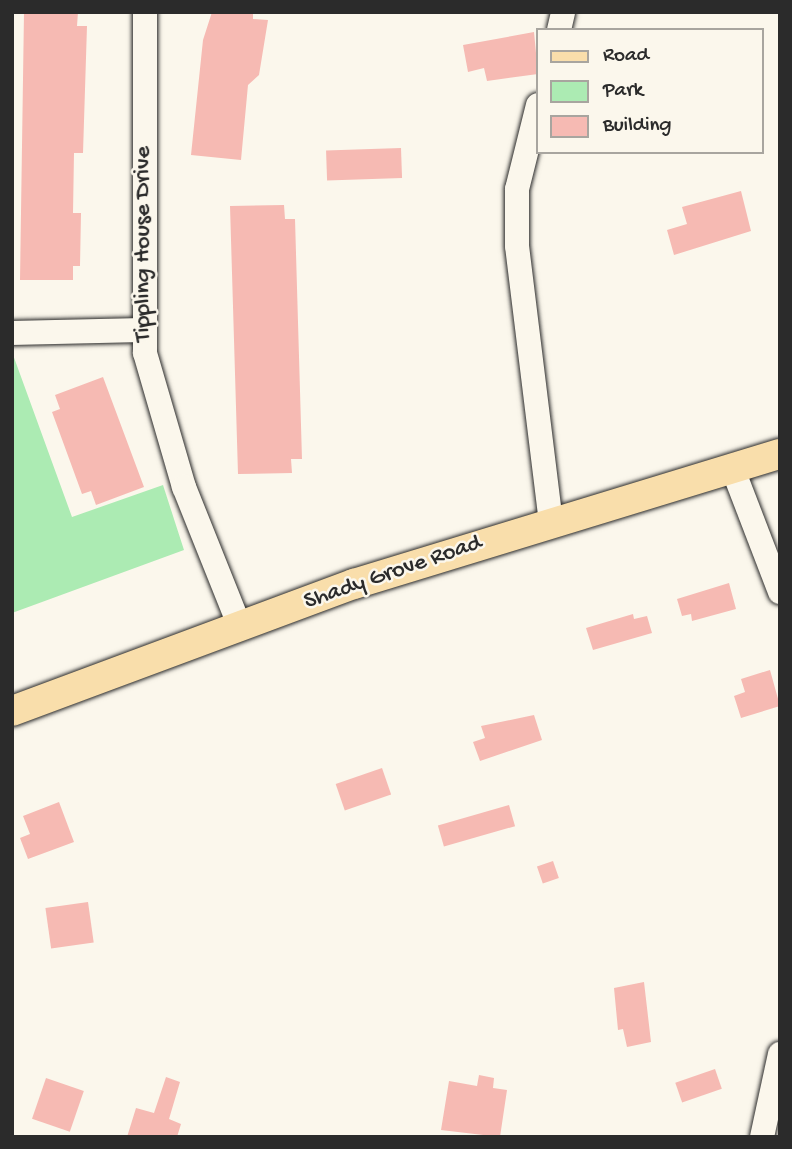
<!DOCTYPE html>
<html>
<head>
<meta charset="utf-8">
<style>
  body { margin:0 }
  #map { position:relative; width:792px; height:1149px; overflow:hidden; background:#fbf7ec; font-family:"Gochi Hand",sans-serif }
  div>[style] { position:absolute }
  [style*='--x'] { left:calc(var(--x)*1px); top:calc(var(--y)*1px); width:calc(var(--w)*1px); rotate:calc(var(--a)*1deg) }
  .green>* { inset:0; background:#acebb3 }
  .building>* { inset:0; background:#f6bab3; transform-origin:0 0 }
  .roads { filter:drop-shadow(0 0 2px #2b2b2b) drop-shadow(0 0 2px #2b2b2b) }
  .minor>* { height:24px; margin:-12px; padding:0 12px; transform-origin:12px; border-radius:12px; background:#fbf7ec }
  .major>* { height:30px; margin:-15px; padding:0 15px; transform-origin:15px; border-radius:15px; background:#f9deab }
  span { translate:-50% -50%; white-space:nowrap; text-align:center; line-height:1.15; -webkit-text-stroke:5px #fbf7ec; paint-order:stroke }
  .street-label { font-size:24px; color:#2b2b2b }
  .frame { position:absolute; inset:0; border:14px solid #2b2b2b; pointer-events:none }
  .legend { position:absolute; left:536px; top:28px; width:228px; height:126px; box-sizing:border-box; background:#fbf7ec; border:2px solid #a8a59f; margin:0; padding:9px 12px; list-style:none; font-size:21px; color:#2b2b2b }
  .legend li { display:flex; align-items:center; gap:14px; height:35px }
  .legend b { width:35px; border:2px solid #a8a59f }
</style>
</head>
<body>
<div id="map">
  <div class="green">
    <div style="clip-path:polygon(12px 352px,72px 517px,163px 485px,184px 550px,12px 613px)"></div>
  </div>
  <div class="building">
    <div style="clip-path:polygon(24px 12px,78px 12px,77px 26px,87px 26px,83px 153px,74px 153px,73px 213px,81px 213px,80px 266px,73px 266px,73px 280px,20px 280px)"></div>
    <div style="clip-path:polygon(212px 12px,253px 12px,253px 19px,268px 20px,259px 75px,248px 85px,241px 160px,191px 155px,203px 40px)"></div>
    <div style="clip-path:polygon(534px 32px,538px 74px,487px 81px,484px 68px,468px 72px,463px 45px)"></div>
    <div style="left:401px;top:148px;width:30px;height:75px;rotate:88deg"></div>
    <div style="clip-path:polygon(741px 191px,751px 231px,674px 255px,667px 230px,687px 224px,682px 207px)"></div>
    <div style="clip-path:polygon(284px 205px,285px 219px,295px 219px,302px 459px,291px 459px,292px 473px,238px 474px,230px 206px)"></div>
    <div style="clip-path:polygon(103px 377px,144px 487px,96px 505px,91px 491px,82px 494px,52px 412px,60px 409px,55px 395px)"></div>
    <div style="clip-path:polygon(729px 583px,736px 609px,692px 621px,691px 614px,682px 616px,677px 599px)"></div>
    <div style="clip-path:polygon(633px 614px,634px 619px,647px 616px,652px 633px,593px 650px,586px 628px)"></div>
    <div style="clip-path:polygon(770px 670px,780px 706px,741px 718px,734px 696px,745px 692px,741px 679px)"></div>
    <div style="clip-path:polygon(534px 715px,542px 740px,480px 761px,473px 742px,485px 738px,481px 726px)"></div>
    <div style="left:382px;top:768px;width:28px;height:49px;rotate:71deg"></div>
    <div style="clip-path:polygon(59px 802px,74px 842px,28px 859px,20px 838px,30px 834px,23px 816px)"></div>
    <div style="left:509px;top:805px;width:22px;height:74px;rotate:74deg"></div>
    <div style="left:553px;top:861px;width:18px;height:17px;rotate:71deg"></div>
    <div style="left:88px;top:902px;width:41px;height:43px;rotate:82deg"></div>
    <div style="clip-path:polygon(644px 982px,651px 1042px,627px 1047px,623px 1029px,618px 1030px,614px 988px)"></div>
    <div style="left:715px;top:1069px;width:21px;height:42px;rotate:71deg"></div>
    <div style="clip-path:polygon(479px 1075px,494px 1078px,493px 1088px,507px 1090px,500px 1137px,441px 1130px,449px 1081px,477px 1086px)"></div>
    <div style="clip-path:polygon(166px 1077px,180px 1082px,169px 1119px,181px 1124px,177px 1137px,127px 1137px,136px 1108px,154px 1113px)"></div>
    <div style="left:46px;top:1078px;width:40px;height:43px;rotate:19deg"></div>
  </div>
  <div class="roads">
    <div class="minor">
      <div style="--x:145;--y:12;--w:341;--a:90"></div>
      <div style="--x:145;--y:353;--w:140;--a:73.8"></div>
      <div style="--x:184;--y:487;--w:151;--a:68.2"></div>
      <div style="--x:559;--y:30;--w:18;--a:-77"></div>
      <div style="--x:538;--y:105;--w:87;--a:104"></div>
      <div style="--x:517;--y:189;--w:57;--a:90"></div>
      <div style="--x:517;--y:246;--w:277;--a:83"></div>
      <div style="--x:12;--y:333;--w:130;--a:-1.3"></div>
      <div style="--x:732;--y:467;--w:134;--a:69"></div>
      <div style="--x:762;--y:1137;--w:85;--a:-77.8"></div>
    </div>
    <div class="major">
      <div style="--x:12;--y:711;--w:365;--a:-20.4"></div>
      <div style="--x:354;--y:584;--w:445;--a:-17"></div>
    </div>
  </div>
  <div class="street-label">
    <span style="left:144px;top:244px;rotate:-90deg">Tippling House Drive</span>
    <span style="left:393px;top:573px;rotate:-19deg">Shady Grove Road</span>
  </div>
  <div class="frame"></div>
  <ul class="legend">
  <li><b style="height:9px;background:#f9deab"></b>Road</li>
  <li><b style="height:19px;background:#acebb3"></b>Park</li>
  <li><b style="height:19px;background:#f6bab3"></b>Building</li>
  </ul>
</div>
</body>
</html>
